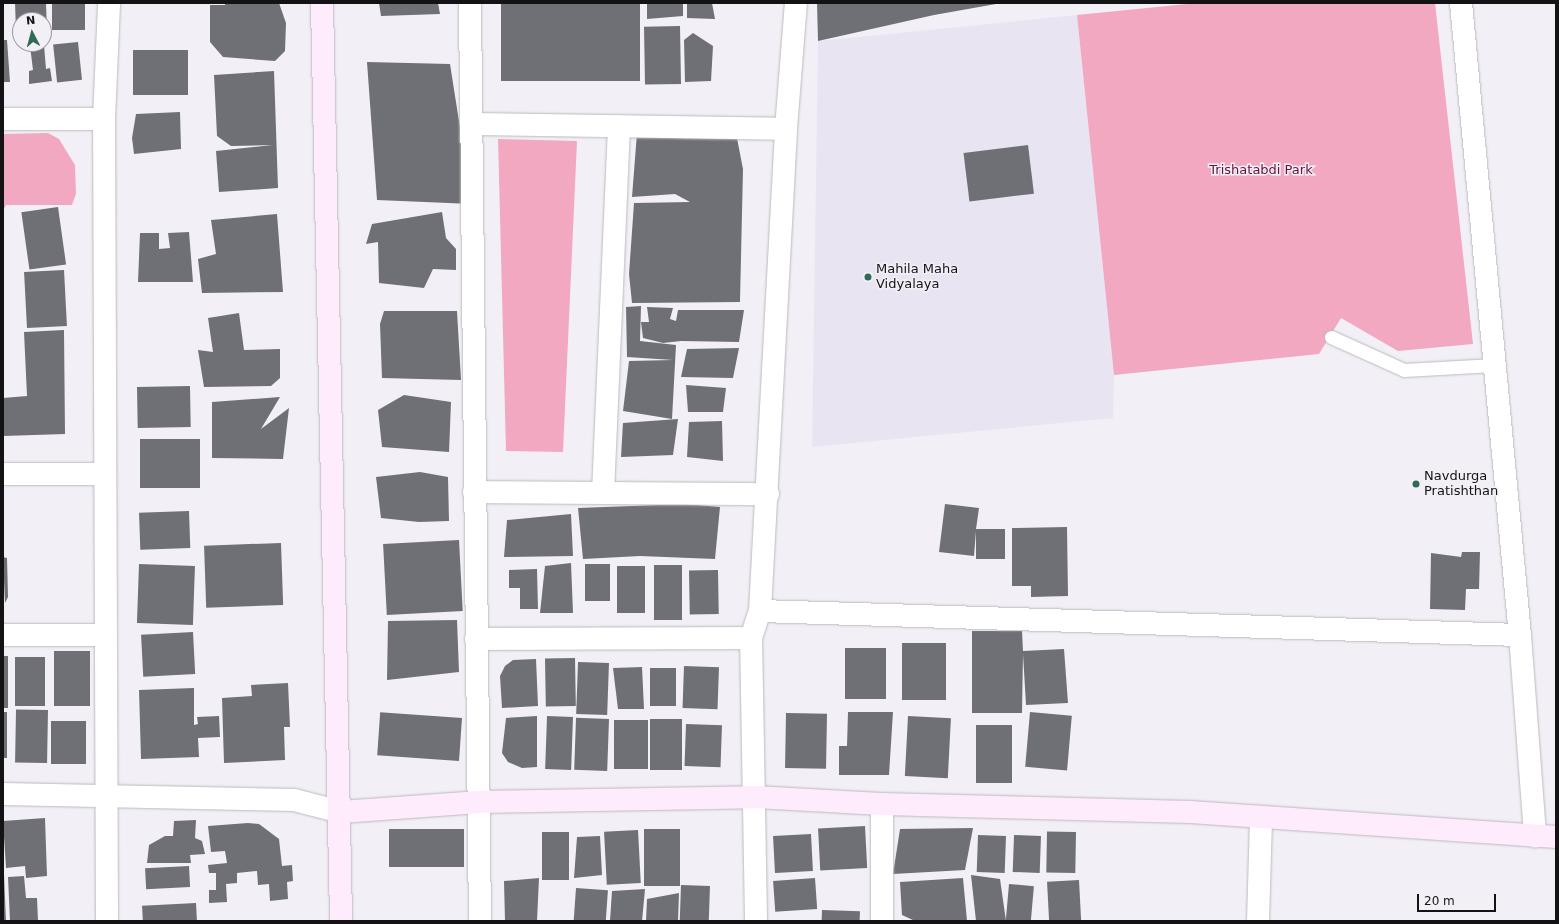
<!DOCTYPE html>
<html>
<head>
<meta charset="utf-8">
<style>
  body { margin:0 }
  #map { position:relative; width:1559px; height:924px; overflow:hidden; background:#f2f0f6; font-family:"DejaVu Sans",sans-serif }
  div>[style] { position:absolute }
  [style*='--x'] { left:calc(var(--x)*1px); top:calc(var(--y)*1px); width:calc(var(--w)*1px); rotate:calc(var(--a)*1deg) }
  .built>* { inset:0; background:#e9e4f2 }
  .green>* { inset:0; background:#f3a8c1 }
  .building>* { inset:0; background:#6e7075; transform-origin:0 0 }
  .roads { filter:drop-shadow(0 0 1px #bbb9bf) drop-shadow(0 0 1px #bbb9bf) }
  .lane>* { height:13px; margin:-6.5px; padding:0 6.5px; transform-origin:6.5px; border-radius:6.5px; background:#fff }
  .street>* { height:22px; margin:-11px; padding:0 11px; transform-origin:11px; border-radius:11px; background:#fff }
  .secondary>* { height:22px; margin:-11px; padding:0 11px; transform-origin:11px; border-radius:11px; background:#feebfc }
  .dots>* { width:11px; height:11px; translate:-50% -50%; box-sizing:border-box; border:2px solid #f2f0f6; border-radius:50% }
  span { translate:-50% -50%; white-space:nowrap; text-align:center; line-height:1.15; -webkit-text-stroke:3px #f2f0f6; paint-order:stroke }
  .park-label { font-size:13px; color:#69103b }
  .poi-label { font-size:13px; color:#131214 }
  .left { translate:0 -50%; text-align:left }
  .frame { position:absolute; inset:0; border:4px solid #131214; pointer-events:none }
  .north { position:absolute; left:12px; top:12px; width:40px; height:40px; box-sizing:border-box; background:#f2f0f6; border:1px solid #99979c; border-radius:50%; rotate:354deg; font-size:11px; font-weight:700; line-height:16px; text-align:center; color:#131214 }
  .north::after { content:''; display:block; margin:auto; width:14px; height:18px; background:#306a54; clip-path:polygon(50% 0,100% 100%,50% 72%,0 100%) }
  .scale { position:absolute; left:1417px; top:894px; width:79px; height:18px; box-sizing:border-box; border:2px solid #131214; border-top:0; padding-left:5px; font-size:12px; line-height:14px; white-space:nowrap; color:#131214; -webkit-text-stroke:3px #f2f0f6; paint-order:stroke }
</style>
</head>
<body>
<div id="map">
  <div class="built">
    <div style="clip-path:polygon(1077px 15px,1114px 375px,1113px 418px,812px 447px,818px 41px)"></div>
  </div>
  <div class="green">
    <div style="clip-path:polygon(1197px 3px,1435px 3px,1473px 344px,1398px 351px,1341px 318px,1319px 354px,1114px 375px,1077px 15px)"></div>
    <div style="clip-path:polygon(48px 133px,59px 139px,75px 165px,76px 194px,72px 205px,6px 205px,3px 211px,3px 134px)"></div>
    <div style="clip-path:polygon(498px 139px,577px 141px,563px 452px,506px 451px)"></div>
  </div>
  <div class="building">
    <div style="clip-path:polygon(15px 3px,46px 3px,47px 33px,44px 33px,44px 20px,20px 20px,20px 32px,16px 31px)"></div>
    <div style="left:52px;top:3px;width:33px;height:27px"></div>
    <div style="clip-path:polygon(225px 3px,279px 3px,286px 23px,285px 51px,275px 61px,223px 57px,210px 42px,210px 5px,225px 5px)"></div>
    <div style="clip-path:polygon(379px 3px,438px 3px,440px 14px,381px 16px)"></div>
    <div style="left:501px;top:3px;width:139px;height:78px"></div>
    <div style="clip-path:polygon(647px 3px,683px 3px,683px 16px,647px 19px)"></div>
    <div style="clip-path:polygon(687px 3px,712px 3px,715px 19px,687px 18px)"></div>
    <div style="clip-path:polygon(817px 3px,996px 3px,996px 4px,934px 15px,818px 41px)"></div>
    <div style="left:680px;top:26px;width:58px;height:36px;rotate:89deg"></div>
    <div style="clip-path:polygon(693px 33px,713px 46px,711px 81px,685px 82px,684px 40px)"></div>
    <div style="clip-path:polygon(3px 40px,7px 40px,10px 82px,3px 82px)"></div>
    <div style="left:78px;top:42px;width:38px;height:25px;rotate:84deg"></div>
    <div style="clip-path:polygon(44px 45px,46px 69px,50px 68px,52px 81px,29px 84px,29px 71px,33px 70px,30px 46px)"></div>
    <div style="left:133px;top:50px;width:55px;height:45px"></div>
    <div style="clip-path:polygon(367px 62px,450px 64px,472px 204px,377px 200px)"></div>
    <div style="clip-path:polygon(274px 71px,278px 188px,219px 192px,216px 151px,273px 145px,231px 146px,217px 136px,214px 75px)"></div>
    <div style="clip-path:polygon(180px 112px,181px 149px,134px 154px,132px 138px,136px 114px)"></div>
    <div style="clip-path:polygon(735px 128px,743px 169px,740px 302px,632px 303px,629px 274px,634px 203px,690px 202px,675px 194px,632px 197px,637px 133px)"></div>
    <div style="left:1028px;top:145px;width:49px;height:65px;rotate:83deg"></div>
    <div style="left:58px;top:207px;width:58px;height:37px;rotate:82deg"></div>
    <div style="clip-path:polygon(442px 212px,446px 238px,456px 249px,456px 270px,433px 269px,424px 288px,379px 283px,378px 242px,366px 244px,372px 224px)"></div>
    <div style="clip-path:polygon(277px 214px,283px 292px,202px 293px,198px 259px,216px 254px,211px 220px)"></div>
    <div style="clip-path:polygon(189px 232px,193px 282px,138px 282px,140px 233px,159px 233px,159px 249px,170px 248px,168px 233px)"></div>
    <div style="left:64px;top:270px;width:56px;height:40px;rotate:87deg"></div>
    <div style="clip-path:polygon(641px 306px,640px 341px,676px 345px,672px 419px,623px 411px,629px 361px,673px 360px,627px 357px,626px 307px)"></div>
    <div style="clip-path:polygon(647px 307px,673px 308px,670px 319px,676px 321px,678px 310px,744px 310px,739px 342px,681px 341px,663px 343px,643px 338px,641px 322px,649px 322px)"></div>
    <div style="clip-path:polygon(384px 311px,457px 311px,461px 380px,382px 378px,380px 324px)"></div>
    <div style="clip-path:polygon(239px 313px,244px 350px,280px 349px,280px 378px,271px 386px,204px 387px,198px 350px,213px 352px,208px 318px)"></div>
    <div style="clip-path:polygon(64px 330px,65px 434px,3px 436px,3px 398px,27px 396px,24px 332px)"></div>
    <div style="clip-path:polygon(739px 348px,733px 378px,681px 377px,687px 349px)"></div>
    <div style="clip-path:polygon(686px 385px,726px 388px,723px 412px,688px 412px)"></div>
    <div style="left:190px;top:386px;width:41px;height:53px;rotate:89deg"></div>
    <div style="clip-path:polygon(404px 395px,451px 402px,449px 452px,382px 447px,378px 410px)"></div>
    <div style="clip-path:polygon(280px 397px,261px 429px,289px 408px,283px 459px,212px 458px,212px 402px)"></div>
    <div style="clip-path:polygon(678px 419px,673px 455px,621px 457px,623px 423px)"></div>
    <div style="clip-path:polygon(722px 421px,723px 461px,687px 457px,689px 422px)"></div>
    <div style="left:200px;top:439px;width:49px;height:60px;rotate:90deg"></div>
    <div style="clip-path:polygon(420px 472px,448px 477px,449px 521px,419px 522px,381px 518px,376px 477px)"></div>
    <div style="clip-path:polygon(685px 504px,720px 507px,715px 559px,640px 556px,583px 559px,578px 508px)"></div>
    <div style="clip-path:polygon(945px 504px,979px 508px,976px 529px,1005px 529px,1005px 559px,976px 559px,976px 531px,974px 556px,939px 552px)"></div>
    <div style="left:189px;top:511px;width:37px;height:50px;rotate:88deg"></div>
    <div style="clip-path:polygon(571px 514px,573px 556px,504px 557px,507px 520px)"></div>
    <div style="clip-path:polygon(1067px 527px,1068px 596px,1031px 597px,1031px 586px,1012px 586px,1012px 528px)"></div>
    <div style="left:459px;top:540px;width:71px;height:76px;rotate:87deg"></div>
    <div style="left:281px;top:543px;width:62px;height:77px;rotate:88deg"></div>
    <div style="clip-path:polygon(1462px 552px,1480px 552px,1479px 589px,1466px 589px,1465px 610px,1430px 609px,1431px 553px,1461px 557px)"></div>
    <div style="clip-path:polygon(3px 557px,7px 558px,8px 597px,5px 603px)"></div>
    <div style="clip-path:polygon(571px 563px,573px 613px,540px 613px,545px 566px)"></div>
    <div style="left:139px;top:564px;width:56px;height:59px;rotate:2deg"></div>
    <div style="left:585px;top:564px;width:25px;height:37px"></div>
    <div style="left:654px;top:565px;width:28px;height:55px"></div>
    <div style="left:617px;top:566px;width:28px;height:47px"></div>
    <div style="clip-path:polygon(537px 569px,538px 609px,520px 609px,520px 588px,509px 588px,509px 570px)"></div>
    <div style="left:718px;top:570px;width:44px;height:29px;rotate:89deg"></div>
    <div style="clip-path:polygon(457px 620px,459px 672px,387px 680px,388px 621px)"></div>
    <div style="clip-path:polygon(972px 631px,1022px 631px,1023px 651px,1064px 649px,1068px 703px,1026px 705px,1023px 654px,1022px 713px,972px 713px)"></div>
    <div style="left:193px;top:632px;width:42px;height:52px;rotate:87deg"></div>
    <div style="left:946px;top:643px;width:57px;height:44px;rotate:90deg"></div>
    <div style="left:845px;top:648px;width:41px;height:51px"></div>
    <div style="left:54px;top:651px;width:36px;height:55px"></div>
    <div style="left:3px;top:656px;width:5px;height:52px"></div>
    <div style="left:15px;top:657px;width:30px;height:49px"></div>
    <div style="left:575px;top:658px;width:48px;height:30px;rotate:89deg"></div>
    <div style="clip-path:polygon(536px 659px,538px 706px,502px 708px,500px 676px,505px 666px,513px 660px)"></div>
    <div style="left:578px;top:662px;width:31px;height:52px;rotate:2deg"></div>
    <div style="left:684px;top:666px;width:35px;height:42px;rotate:2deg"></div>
    <div style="clip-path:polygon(642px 667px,644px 709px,618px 709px,613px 668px)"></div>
    <div style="left:650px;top:668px;width:26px;height:38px"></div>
    <div style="clip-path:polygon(288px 683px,290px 727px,284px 727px,285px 760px,224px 763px,222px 698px,252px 696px,251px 685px)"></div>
    <div style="clip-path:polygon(194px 688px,194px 725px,198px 724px,197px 717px,219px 716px,220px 737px,198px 738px,199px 757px,141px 759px,139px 690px)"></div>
    <div style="left:48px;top:710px;width:53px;height:32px;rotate:91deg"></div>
    <div style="left:3px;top:712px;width:4px;height:46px"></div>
    <div style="clip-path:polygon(848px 712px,893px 712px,889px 775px,839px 775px,839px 746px,847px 746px)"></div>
    <div style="left:1030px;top:712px;width:42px;height:55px;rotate:5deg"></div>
    <div style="left:786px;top:713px;width:41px;height:55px;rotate:1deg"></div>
    <div style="clip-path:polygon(537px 716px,537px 767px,522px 768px,508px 762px,502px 753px,506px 718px)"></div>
    <div style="left:908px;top:716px;width:43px;height:60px;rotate:3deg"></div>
    <div style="left:573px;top:717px;width:53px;height:26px;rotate:92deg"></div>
    <div style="left:462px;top:718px;width:43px;height:82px;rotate:94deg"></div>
    <div style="left:609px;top:719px;width:52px;height:33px;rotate:92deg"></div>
    <div style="left:650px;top:719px;width:32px;height:51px"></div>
    <div style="left:614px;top:720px;width:34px;height:49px"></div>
    <div style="left:51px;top:721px;width:35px;height:43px"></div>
    <div style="left:686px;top:724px;width:36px;height:42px;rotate:2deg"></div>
    <div style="left:976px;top:725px;width:36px;height:58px"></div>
    <div style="clip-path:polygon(45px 818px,47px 876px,26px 878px,25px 866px,6px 868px,3px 821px)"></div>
    <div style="clip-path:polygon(196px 820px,195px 838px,202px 841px,205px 854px,190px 855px,191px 863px,147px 863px,149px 845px,165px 836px,173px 836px,174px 821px)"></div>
    <div style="clip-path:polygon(248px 823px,259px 824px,279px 839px,282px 866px,292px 865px,293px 881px,287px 882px,288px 899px,270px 901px,269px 884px,258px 885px,257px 871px,237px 873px,237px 883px,226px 884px,227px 902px,209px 903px,209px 890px,216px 890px,216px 873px,209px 873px,208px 865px,227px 863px,225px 851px,211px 852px,208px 826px)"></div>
    <div style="left:865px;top:826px;width:42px;height:47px;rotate:87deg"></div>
    <div style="clip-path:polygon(973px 828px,965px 870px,893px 874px,900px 829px)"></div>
    <div style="left:464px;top:829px;width:38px;height:75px;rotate:90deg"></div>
    <div style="left:644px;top:829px;width:36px;height:57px"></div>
    <div style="left:638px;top:830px;width:53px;height:34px;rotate:87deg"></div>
    <div style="left:542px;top:832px;width:27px;height:48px"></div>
    <div style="left:1076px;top:832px;width:41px;height:29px;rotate:91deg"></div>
    <div style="left:811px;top:834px;width:37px;height:38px;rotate:87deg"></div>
    <div style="left:978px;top:835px;width:28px;height:37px;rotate:2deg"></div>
    <div style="left:1014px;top:835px;width:27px;height:37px;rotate:2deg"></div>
    <div style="clip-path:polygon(600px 836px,602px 875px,574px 878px,577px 837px)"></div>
    <div style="left:189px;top:866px;width:21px;height:44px;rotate:87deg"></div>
    <div style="clip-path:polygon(3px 874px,4px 874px,6px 921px,3px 921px)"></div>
    <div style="clip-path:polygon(971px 875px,1000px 879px,1006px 921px,976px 921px)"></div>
    <div style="clip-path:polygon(24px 876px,26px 898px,37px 898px,38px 921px,10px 921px,8px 877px)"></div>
    <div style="clip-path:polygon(539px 878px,537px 921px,505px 921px,504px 881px)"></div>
    <div style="left:815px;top:878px;width:31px;height:42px;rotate:86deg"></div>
    <div style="clip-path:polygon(963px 878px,967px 921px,915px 921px,902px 915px,900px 882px)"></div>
    <div style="left:1079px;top:880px;width:41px;height:32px;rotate:87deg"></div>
    <div style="left:1009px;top:884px;width:25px;height:37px;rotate:5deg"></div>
    <div style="left:681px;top:885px;width:29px;height:36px;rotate:2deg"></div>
    <div style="left:576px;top:888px;width:32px;height:33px;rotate:4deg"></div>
    <div style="clip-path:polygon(645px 889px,642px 921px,610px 921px,612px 891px)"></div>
    <div style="clip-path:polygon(679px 893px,678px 921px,646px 921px,647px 899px)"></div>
    <div style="left:196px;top:903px;width:18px;height:54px;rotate:87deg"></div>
    <div style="left:822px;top:910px;width:38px;height:11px;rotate:2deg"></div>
  </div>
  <div class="roads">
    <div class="lane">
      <div style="--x:1331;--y:337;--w:80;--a:24.3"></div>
      <div style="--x:1404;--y:370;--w:90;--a:-3.2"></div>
    </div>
    <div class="street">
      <div style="--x:470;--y:3;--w:918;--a:89.38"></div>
      <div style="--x:1461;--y:3;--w:635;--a:84.67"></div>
      <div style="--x:3;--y:119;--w:101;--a:0"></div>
      <div style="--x:471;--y:124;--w:315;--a:0.9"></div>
      <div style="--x:3;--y:474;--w:102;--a:0"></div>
      <div style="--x:474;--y:492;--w:294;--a:0.4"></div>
      <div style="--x:603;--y:493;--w:367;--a:-87.5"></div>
      <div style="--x:760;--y:611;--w:760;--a:1.81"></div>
      <div style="--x:1520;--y:635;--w:202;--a:85.7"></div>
      <div style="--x:3;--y:635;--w:102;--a:0"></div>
      <div style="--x:476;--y:639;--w:275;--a:-0.2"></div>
      <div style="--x:3;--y:794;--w:291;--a:1.2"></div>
      <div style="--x:294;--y:800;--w:49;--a:14.3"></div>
      <div style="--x:882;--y:804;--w:117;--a:90"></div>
      <div style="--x:107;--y:921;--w:802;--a:-90.21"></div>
      <div style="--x:104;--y:119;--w:116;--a:-87.5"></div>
      <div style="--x:756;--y:921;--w:283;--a:-91"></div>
      <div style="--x:751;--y:638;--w:28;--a:-72"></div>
      <div style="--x:760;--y:611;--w:483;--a:-86.9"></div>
      <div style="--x:786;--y:129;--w:126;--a:-85.5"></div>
      <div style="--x:1258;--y:921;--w:104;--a:-88.3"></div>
    </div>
    <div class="secondary">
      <div style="--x:322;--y:3;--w:918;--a:88.81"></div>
      <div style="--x:341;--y:812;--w:139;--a:-4.1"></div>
      <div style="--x:480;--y:802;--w:275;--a:-1"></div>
      <div style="--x:755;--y:797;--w:127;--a:3.2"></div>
      <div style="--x:882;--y:804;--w:308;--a:1.5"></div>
      <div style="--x:1190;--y:812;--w:367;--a:3.9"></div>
    </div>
  </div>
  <div class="dots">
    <div style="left:868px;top:277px;background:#306a54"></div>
    <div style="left:1416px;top:484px;background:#306a54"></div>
  </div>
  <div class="park-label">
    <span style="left:1261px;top:170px">Trishatabdi Park</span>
  </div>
  <div class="poi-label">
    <span class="left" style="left:876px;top:277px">Mahila Maha<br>Vidyalaya</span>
    <span class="left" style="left:1424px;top:484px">Navdurga<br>Pratishthan</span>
  </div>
  <div class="frame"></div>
  <div class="north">N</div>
  <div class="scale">20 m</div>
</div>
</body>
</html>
